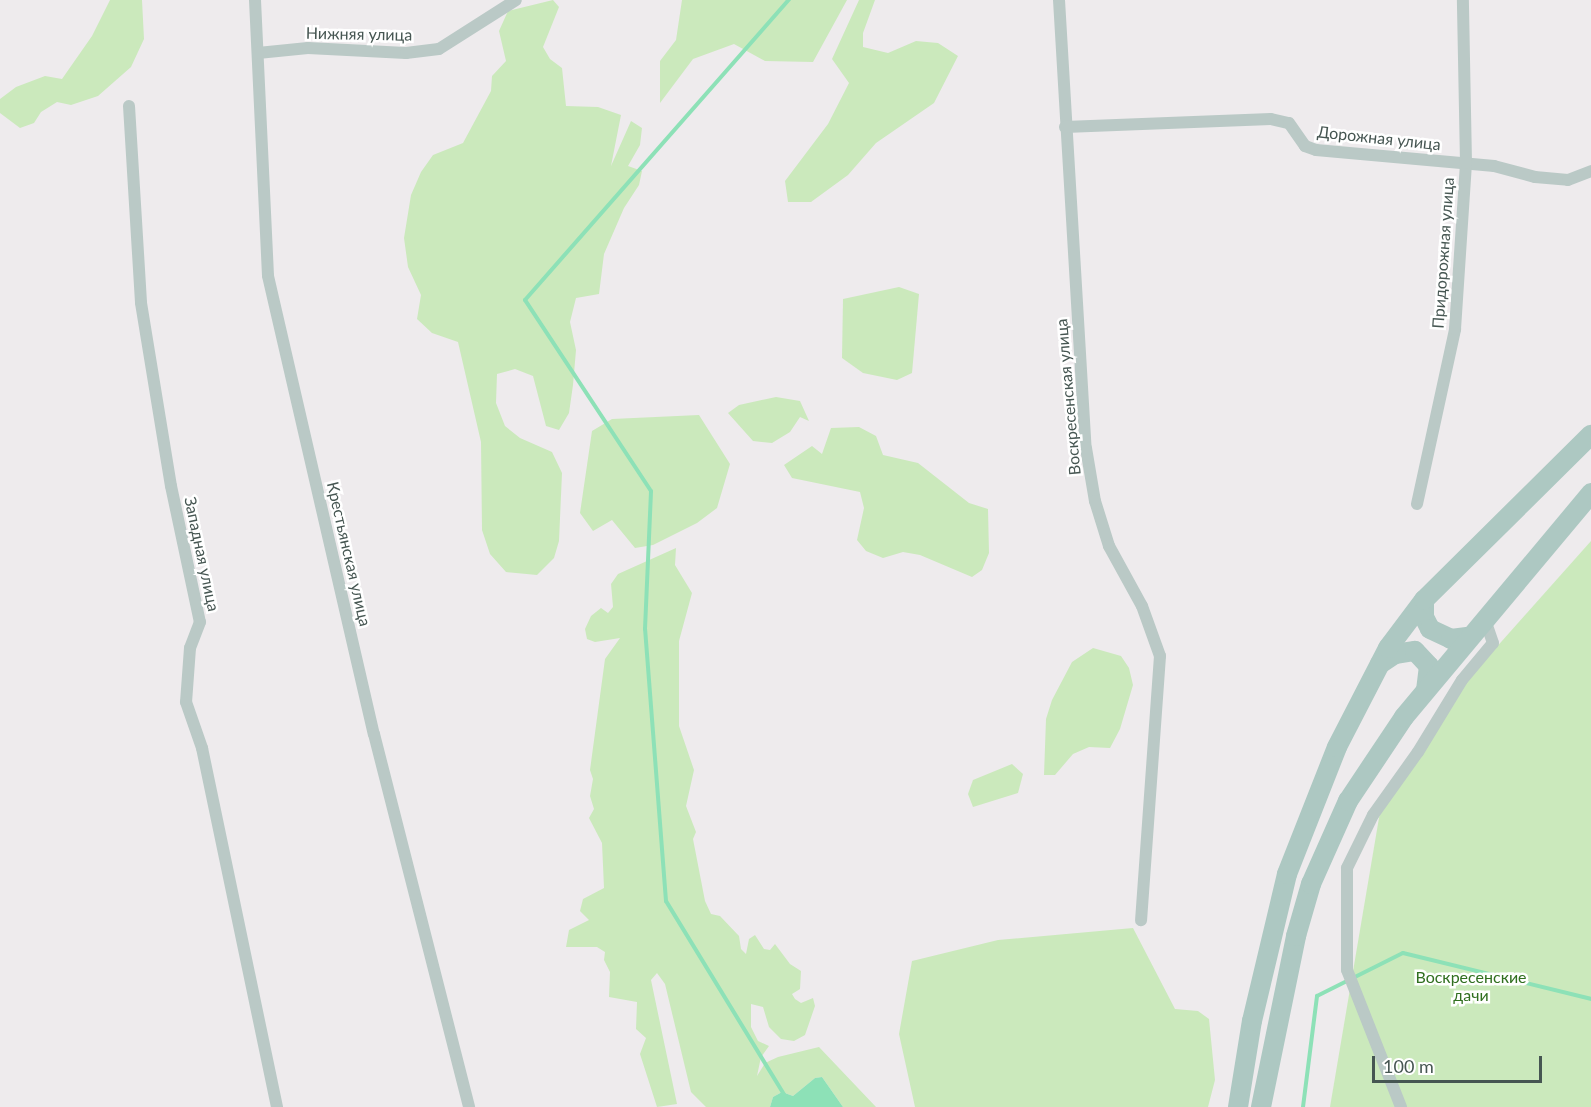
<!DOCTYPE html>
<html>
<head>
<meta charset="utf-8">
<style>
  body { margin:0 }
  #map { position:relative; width:1591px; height:1107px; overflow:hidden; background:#eeebed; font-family:Lato,sans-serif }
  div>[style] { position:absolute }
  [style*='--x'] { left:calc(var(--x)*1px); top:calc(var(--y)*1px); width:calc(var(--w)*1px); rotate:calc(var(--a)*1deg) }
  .green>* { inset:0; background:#cbe9bc }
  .water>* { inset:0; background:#8de1b7 }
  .stream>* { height:4px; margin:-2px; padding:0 2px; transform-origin:2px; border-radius:2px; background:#8de1b7 }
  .street>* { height:12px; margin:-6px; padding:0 6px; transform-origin:6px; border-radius:6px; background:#bac9c6 }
  .primary>* { height:20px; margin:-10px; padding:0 10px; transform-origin:10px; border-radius:10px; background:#adc8c2 }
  span { translate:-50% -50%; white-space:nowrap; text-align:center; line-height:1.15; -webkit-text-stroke:5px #fff; paint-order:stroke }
  .street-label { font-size:16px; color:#465652 }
  .park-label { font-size:16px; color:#306f1f }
  .scale { position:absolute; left:1372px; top:1056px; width:170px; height:27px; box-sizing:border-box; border:3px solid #465652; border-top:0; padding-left:8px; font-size:18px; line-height:21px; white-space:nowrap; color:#465652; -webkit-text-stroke:4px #fff; paint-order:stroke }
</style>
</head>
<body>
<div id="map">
  <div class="green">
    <div style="clip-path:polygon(110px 0,142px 0,144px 39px,131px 67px,98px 96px,71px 105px,57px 102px,41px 112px,34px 123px,20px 128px,0 113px,0 99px,16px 87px,45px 76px,62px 79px,92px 36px)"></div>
    <div style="clip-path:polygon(553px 0,559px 7px,543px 47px,550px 59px,562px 68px,566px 106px,598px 107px,621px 115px,611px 166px,631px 121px,642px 128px,640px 145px,628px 166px,642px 171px,639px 185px,624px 208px,604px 254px,599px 294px,576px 298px,570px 322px,576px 350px,573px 385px,569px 413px,559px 430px,546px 426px,533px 376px,515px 369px,497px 374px,496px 403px,505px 426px,520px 438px,552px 452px,562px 473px,559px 541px,554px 558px,537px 575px,506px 572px,490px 554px,482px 530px,481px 442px,458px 342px,432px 333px,417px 319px,421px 295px,408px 267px,404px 238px,411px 195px,421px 172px,433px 155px,463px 143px,491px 91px,492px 76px,506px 61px,499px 31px,508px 11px)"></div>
    <div style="clip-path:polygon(682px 0,847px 0,813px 62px,765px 61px,734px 44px,693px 59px,660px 103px,660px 61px,676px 40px)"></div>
    <div style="clip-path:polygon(859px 0,875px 0,863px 33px,863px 47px,888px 53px,916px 41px,938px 43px,958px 56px,934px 103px,876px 143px,848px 175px,811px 202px,788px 202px,785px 181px,828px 124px,849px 83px,832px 59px)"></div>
    <div style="clip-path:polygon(899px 287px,919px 294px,912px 373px,897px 380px,863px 373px,842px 358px,843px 299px)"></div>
    <div style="clip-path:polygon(776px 397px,800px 401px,809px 421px,800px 417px,790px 432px,772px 443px,753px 441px,728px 413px,739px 405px)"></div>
    <div style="clip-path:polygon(699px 415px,730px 464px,717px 508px,697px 523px,653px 545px,635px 548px,612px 520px,593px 531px,580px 513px,592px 431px,612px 419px)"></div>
    <div style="clip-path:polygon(859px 427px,876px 436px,883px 455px,918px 463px,969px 503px,988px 509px,989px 553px,982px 570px,972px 577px,920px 555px,903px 552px,883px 558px,866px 551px,857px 540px,864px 508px,860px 492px,792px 478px,784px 465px,812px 446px,822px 454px,831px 428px)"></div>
    <div style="clip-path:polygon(1591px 541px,1591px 1107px,1330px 1107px,1380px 812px,1436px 715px)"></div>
    <div style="clip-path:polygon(676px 548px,675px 565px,692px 593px,679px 641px,679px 726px,694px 770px,686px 806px,696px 832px,693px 839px,705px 901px,711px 914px,720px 916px,739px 936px,741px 949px,746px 954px,749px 939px,755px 935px,764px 949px,770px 950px,775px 944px,790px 964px,801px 971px,800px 989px,792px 994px,795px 999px,801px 1003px,813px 998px,815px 1006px,805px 1035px,794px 1041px,781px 1039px,769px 1027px,763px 1007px,751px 1004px,751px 1027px,758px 1041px,769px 1046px,761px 1057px,757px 1076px,765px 1063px,778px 1057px,819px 1047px,876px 1107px,843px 1107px,822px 1077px,815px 1078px,793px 1096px,782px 1092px,773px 1097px,770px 1107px,706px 1107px,691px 1092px,665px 984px,657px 973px,651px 980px,677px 1104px,657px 1107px,640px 1054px,646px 1038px,636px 1029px,637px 1002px,609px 997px,610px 972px,604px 960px,605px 952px,597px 947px,566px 947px,569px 930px,589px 920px,580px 911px,583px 899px,604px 888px,602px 843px,589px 818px,594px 809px,590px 796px,593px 779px,590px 770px,605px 659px,620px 638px,595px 642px,587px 639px,585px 629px,591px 616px,601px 608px,608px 613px,613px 607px,611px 584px,618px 574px)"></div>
    <div style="clip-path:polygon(1093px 648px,1121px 656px,1129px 668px,1133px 685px,1120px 729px,1110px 748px,1089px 747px,1073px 754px,1055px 775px,1044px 775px,1046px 719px,1052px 700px,1072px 662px)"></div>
    <div style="clip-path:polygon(1012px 764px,1023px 774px,1018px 793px,973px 807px,968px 794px,973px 780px)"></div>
    <div style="clip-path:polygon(1133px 928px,1175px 1009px,1198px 1011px,1209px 1019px,1215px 1080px,1208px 1107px,915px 1107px,899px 1034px,912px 961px,998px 940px)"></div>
  </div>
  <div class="water">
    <div style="clip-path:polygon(822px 1077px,843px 1107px,770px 1107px,773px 1097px,782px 1092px,793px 1096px,815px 1078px)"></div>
  </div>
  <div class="stream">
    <div style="--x:785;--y:1096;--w:228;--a:-121.4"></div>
    <div style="--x:666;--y:901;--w:273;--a:-94.4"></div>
    <div style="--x:645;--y:629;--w:138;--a:-87.5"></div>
    <div style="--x:651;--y:491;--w:229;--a:-123.4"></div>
    <div style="--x:525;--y:300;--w:400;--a:-48.7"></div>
    <div style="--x:1303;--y:1107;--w:112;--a:-82.8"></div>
    <div style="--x:1317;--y:996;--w:96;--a:-26.6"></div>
    <div style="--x:1403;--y:953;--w:194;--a:13.7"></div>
  </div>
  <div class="street">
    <div style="--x:255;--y:0;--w:276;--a:87.3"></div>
    <div style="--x:268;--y:276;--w:470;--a:77"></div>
    <div style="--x:374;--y:734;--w:385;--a:75.7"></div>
    <div style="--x:1059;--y:0;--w:449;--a:86.6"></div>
    <div style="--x:1086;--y:448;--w:54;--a:80.4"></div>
    <div style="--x:1095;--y:501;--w:47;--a:72.7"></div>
    <div style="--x:1109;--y:546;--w:68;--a:61.2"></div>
    <div style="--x:1142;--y:606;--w:53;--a:70.2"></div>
    <div style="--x:1160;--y:656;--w:265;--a:94.1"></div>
    <div style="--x:258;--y:53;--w:50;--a:-5.7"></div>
    <div style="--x:308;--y:48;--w:98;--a:2.9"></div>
    <div style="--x:406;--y:53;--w:33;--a:-7"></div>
    <div style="--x:439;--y:49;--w:91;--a:-32.5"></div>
    <div style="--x:129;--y:106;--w:197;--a:86.5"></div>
    <div style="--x:141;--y:303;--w:185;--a:80.7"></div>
    <div style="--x:171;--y:486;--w:139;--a:78"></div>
    <div style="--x:200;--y:622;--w:28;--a:111"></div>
    <div style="--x:190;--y:648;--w:54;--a:94.2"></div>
    <div style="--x:186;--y:702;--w:49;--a:70.8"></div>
    <div style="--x:202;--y:748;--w:367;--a:78.2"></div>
    <div style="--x:1065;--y:127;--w:206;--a:-2.2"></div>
    <div style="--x:1271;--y:119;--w:18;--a:13"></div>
    <div style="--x:1289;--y:123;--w:28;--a:55"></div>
    <div style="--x:1305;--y:146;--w:12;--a:20"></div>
    <div style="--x:1316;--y:150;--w:179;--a:5.1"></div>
    <div style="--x:1494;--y:166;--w:42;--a:15"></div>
    <div style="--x:1535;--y:177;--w:33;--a:5"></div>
    <div style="--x:1568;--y:180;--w:25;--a:-21"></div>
    <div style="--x:1417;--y:504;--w:179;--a:-77.7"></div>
    <div style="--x:1455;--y:329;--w:166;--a:-86.2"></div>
    <div style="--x:1466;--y:163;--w:163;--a:-91.1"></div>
    <div style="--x:1401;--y:1107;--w:147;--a:-111.5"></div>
    <div style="--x:1347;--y:970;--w:102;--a:-90"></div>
    <div style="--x:1347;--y:868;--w:59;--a:-63.9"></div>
    <div style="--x:1373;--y:815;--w:77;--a:-54.5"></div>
    <div style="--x:1418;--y:752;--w:84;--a:-58.6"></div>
    <div style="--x:1462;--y:680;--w:48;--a:-50"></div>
    <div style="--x:1493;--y:643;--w:28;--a:-109"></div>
  </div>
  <div class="primary">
    <div style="--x:1424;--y:600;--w:17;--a:90"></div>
    <div style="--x:1424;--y:617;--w:13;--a:63"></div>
    <div style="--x:1430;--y:629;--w:23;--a:25"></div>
    <div style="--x:1451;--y:639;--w:16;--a:-7"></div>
    <div style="--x:1380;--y:664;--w:18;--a:-34"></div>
    <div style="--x:1395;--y:654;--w:20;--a:-9"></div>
    <div style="--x:1415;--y:651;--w:21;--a:47"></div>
    <div style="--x:1429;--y:666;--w:24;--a:97"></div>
    <div style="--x:1238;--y:1107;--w:87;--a:-80.8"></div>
    <div style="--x:1252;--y:1021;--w:151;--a:-76.6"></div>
    <div style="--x:1287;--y:874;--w:136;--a:-68.5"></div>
    <div style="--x:1337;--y:747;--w:111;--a:-62.7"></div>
    <div style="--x:1388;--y:648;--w:60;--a:-53.1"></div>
    <div style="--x:1424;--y:600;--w:235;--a:-44.7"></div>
    <div style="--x:1261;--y:1107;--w:175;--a:-78.4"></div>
    <div style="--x:1296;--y:936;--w:54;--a:-73.9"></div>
    <div style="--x:1311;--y:884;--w:91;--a:-66"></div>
    <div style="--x:1348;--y:801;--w:101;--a:-56.3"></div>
    <div style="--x:1404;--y:717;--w:292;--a:-50.1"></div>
  </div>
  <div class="street-label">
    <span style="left:359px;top:34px;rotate:1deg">Нижняя улица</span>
    <span style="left:1379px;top:138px;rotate:6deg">Дорожная улица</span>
    <span style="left:1443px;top:253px;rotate:-86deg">Придорожная улица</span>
    <span style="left:1068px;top:397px;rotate:-95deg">Воскресенская улица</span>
    <span style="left:202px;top:554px;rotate:78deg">Западная улица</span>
    <span style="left:349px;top:554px;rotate:77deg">Крестьянская улица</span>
  </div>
  <div class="park-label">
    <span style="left:1471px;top:986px">Воскресенские<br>дачи</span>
  </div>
  <div class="scale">100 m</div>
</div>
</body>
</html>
